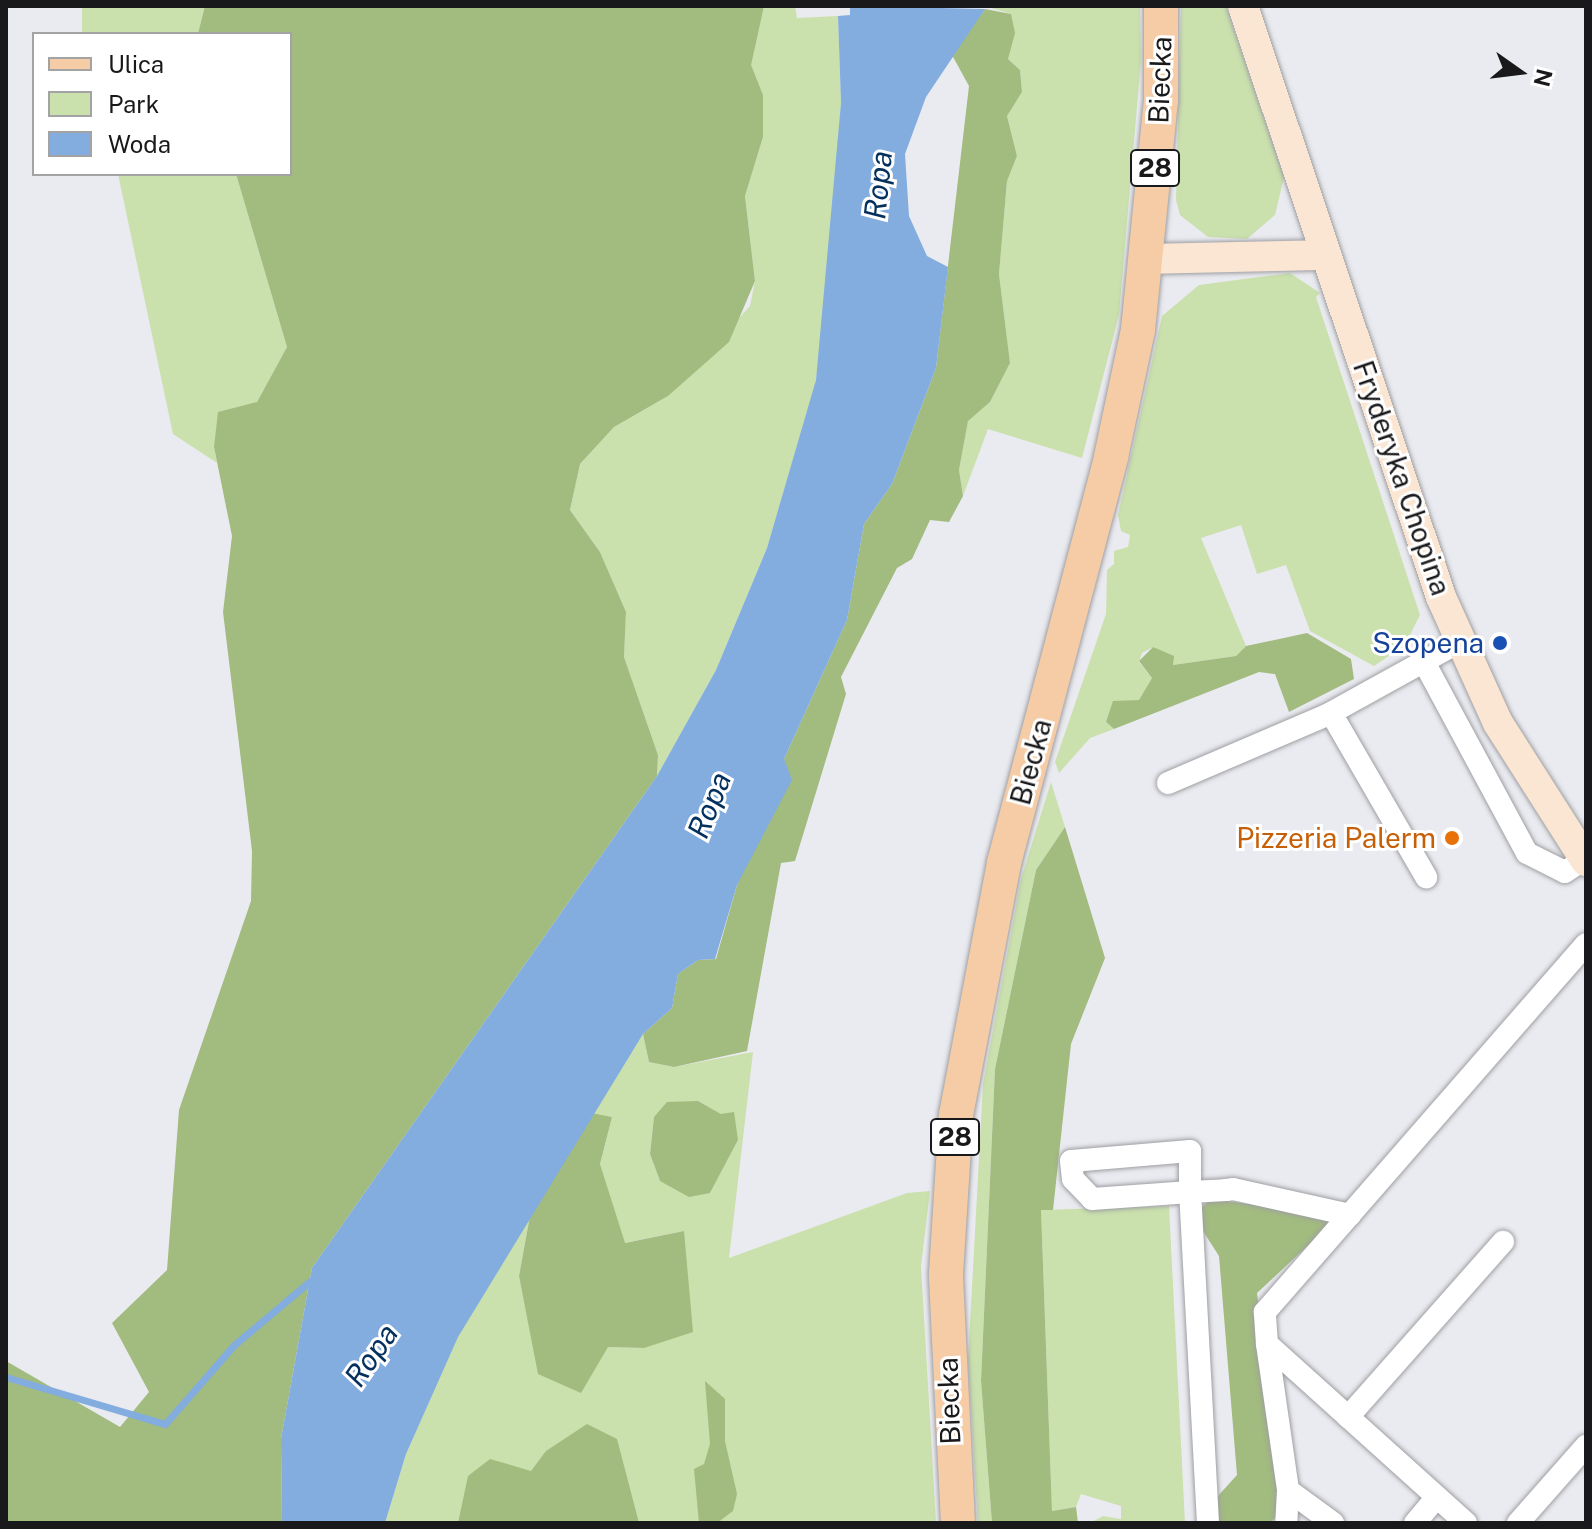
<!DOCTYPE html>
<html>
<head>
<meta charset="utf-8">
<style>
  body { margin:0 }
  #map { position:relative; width:1592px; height:1529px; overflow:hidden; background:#eaebf0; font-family:"Public Sans",sans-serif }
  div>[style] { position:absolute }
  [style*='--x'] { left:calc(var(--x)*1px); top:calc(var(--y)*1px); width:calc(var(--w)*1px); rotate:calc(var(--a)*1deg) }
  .green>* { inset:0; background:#cae0ad; transform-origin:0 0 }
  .forest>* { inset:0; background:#a2bb7f }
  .water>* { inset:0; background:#83acdf }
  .stream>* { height:7px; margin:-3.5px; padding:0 3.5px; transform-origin:3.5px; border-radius:3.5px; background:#83acdf }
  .roads { filter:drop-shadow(0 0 2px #9e9fa3) drop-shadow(0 0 2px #9e9fa3) }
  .street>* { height:22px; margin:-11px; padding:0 11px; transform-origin:11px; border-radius:11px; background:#fff }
  .secondary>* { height:30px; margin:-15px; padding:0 15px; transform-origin:15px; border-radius:15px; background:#fae6d3 }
  .primary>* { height:34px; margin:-17px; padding:0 17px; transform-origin:17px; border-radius:17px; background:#f6cca7 }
  .dots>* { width:22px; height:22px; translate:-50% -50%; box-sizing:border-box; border:4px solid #fff; border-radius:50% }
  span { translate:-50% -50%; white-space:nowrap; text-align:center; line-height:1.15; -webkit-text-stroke:6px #fff; paint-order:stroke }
  .shield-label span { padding:2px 6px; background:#fff; border:2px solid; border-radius:6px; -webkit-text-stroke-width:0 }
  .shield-label { font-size:26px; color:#19191b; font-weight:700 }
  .street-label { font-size:28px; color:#19191b }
  .transit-label { font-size:28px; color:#164399 }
  .right { translate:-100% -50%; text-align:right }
  .food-label { font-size:28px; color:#c56008 }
  .water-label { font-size:30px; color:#04305e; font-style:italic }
  .frame { position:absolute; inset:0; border:8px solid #19191b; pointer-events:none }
  .legend { position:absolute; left:32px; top:32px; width:260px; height:144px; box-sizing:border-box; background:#fff; border:2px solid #a3a3a4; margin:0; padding:10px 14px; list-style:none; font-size:24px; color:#19191b }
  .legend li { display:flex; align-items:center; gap:16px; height:40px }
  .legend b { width:40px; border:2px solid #a3a3a4 }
  .north { position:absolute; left:1480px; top:32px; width:80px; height:80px; -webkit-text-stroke:6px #fff; paint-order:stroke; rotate:104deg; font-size:22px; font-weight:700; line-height:32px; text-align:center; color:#19191b }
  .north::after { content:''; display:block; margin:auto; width:28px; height:36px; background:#19191b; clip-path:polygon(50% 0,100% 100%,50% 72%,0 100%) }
</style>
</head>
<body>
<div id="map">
  <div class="green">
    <div style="left:82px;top:6px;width:123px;height:29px"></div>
    <div style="clip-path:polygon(764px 6px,795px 6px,797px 18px,838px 16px,841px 103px,828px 292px,815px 386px,767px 548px,716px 670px,657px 776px,658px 755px,624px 657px,626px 612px,600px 552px,570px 510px,580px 464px,614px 427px,668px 396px,750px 306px,755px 281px,745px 196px,763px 137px,763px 95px,750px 65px)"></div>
    <div style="clip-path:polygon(985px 6px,1140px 6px,1141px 60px,1119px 315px,1082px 458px,988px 429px,963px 496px,959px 470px,968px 420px,990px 402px,1010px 363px,999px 274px,1007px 181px,1017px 156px,1007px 116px,1022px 92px,1020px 70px,1008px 59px,1011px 14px)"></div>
    <div style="clip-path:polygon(1181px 6px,1226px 6px,1284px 177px,1275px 215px,1247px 239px,1208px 237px,1180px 215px,1176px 200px)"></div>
    <div style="clip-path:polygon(118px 174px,236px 174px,287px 347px,257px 402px,214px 447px,217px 463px,173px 434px)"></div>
    <div style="clip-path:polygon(1290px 273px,1320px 293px,1316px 297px,1420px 615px,1405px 645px,1374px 666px,1310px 631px,1286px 565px,1257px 574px,1241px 525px,1201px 538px,1246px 646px,1236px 656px,1173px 665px,1153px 647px,1142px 653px,1139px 662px,1152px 678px,1139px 700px,1127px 701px,1106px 722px,1114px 729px,1090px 738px,1059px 773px,1055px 762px,1106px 614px,1107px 570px,1114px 564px,1114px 551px,1128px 547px,1130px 535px,1121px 531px,1118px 515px,1162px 316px,1199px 285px)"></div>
    <div style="clip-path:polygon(1051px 782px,1065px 827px,1036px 870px,995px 1069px,981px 1381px,992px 1523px,978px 1523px,968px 1361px,983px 1084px,1021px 879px)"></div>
    <div style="clip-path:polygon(evenodd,643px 1034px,649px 1062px,674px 1067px,753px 1052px,729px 1258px,907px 1193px,930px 1191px,921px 1266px,936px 1523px,385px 1523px,406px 1454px,457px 1337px,530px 1216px,519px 1276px,539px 1374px,608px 1347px,644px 1348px,684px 1231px,624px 1243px,600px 1164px,612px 1117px,592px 1113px,643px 1034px,698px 1101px,721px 1114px,738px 1140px,710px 1193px,660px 1181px,650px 1154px,654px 1117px,698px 1101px)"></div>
    <div style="clip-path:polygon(1169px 1206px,1185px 1523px,1090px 1523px,1103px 1516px,1121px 1519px,1121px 1506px,1081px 1494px,1076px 1507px,1052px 1511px,1041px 1210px)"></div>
  </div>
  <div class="forest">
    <div style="clip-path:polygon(205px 6px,764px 6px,751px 65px,763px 95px,763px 137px,745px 196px,755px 281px,729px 342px,668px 396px,614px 427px,580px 464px,570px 510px,600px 552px,626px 612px,624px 657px,658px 755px,657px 776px,312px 1268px,281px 1439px,282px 1523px,6px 1523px,6px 1361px,120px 1427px,149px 1392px,112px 1323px,167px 1270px,179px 1110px,251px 901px,252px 851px,223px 612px,232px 536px,214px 447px,218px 412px,257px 402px,287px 347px,236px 174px,290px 174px,290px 34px,198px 34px)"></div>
    <div style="clip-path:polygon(985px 9px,1011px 14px,1015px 33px,1008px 59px,1020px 70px,1022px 92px,1007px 116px,1017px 156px,1007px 181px,999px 274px,1010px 363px,990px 402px,968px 421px,959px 470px,963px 496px,949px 522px,930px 520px,912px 559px,897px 568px,841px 677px,846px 694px,795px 861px,781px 863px,747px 1051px,674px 1067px,649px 1062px,643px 1034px,672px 1008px,678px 974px,698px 960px,716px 959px,737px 885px,785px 773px,784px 759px,847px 620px,864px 524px,892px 484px,936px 368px,969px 86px,952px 55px)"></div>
    <div style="clip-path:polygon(1307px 633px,1351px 659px,1354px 679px,1289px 712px,1275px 674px,1259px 672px,1114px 729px,1106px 722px,1113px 701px,1139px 700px,1152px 678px,1139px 661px,1153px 647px,1174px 656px,1173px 665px,1236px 656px,1246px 646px)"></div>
    <div style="clip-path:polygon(1065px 827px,1105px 958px,1071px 1044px,1053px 1210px,1041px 1210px,1052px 1511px,1076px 1507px,1078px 1523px,992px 1523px,981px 1381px,995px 1069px,1036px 870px)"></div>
    <div style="clip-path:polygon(698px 1101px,721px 1114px,734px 1112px,738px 1140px,710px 1193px,689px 1197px,660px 1181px,650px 1154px,654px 1117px,667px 1102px)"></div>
    <div style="clip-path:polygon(592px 1113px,612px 1117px,600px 1164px,625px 1243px,684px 1231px,693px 1332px,644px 1348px,608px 1347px,581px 1393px,538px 1374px,519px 1276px,530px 1216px)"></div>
    <div style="clip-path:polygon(1211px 1199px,1317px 1213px,1331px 1224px,1257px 1293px,1284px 1509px,1270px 1523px,1212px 1523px,1217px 1497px,1237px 1475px,1219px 1256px,1201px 1228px,1200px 1209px)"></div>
    <div style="clip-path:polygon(705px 1381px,725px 1399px,725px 1441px,737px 1494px,733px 1511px,717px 1523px,699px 1523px,694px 1469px,704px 1464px,710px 1444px)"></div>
    <div style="clip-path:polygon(587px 1424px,617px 1439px,639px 1523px,458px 1523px,468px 1476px,490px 1459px,531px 1471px,546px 1451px)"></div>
  </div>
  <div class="water">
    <div style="clip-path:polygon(850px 6px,985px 9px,926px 97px,905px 154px,909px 216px,927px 256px,948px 267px,936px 368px,892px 484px,864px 524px,847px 620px,784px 759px,792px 780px,737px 885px,715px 959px,698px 960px,678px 974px,672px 1008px,643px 1034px,458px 1337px,406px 1454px,385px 1523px,282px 1523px,281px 1439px,312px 1268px,657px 776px,716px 670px,767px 548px,816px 380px,841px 103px,838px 16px,850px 15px)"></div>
  </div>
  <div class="stream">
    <div style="--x:6;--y:1377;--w:166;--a:16.5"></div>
    <div style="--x:165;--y:1424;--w:105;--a:-48.9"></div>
    <div style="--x:234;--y:1345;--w:99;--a:-40.1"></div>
  </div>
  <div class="roads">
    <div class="street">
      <div style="--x:1424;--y:662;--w:217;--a:61.7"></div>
      <div style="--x:1527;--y:853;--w:42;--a:26.6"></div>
      <div style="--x:1565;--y:872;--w:23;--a:-34"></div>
      <div style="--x:1331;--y:713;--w:190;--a:59.9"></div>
      <div style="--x:1168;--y:783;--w:173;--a:-23.2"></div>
      <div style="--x:1327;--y:715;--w:153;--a:-28.9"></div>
      <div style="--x:1267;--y:1344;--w:148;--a:81.8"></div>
      <div style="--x:1288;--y:1490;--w:33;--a:93"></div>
      <div style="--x:1348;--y:1417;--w:234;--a:-48.5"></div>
      <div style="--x:1288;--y:1490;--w:56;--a:36.3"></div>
      <div style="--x:1208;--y:1523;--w:331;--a:-93.1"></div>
      <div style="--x:1190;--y:1192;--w:41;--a:-90"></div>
      <div style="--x:1190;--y:1151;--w:119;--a:175.2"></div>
      <div style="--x:1071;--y:1161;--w:18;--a:84"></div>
      <div style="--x:1073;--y:1179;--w:28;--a:46"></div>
      <div style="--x:1092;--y:1199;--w:98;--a:-4.1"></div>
      <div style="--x:1190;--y:1192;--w:36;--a:-3"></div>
      <div style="--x:1226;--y:1190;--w:7;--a:-8"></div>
      <div style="--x:1233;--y:1189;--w:120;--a:12.5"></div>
      <div style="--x:1415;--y:1523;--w:34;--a:-50"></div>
      <div style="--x:1466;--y:1523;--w:268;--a:-138"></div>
      <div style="--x:1267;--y:1344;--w:32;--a:-94"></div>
      <div style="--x:1265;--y:1312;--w:488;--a:-48.9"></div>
      <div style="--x:1518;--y:1523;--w:103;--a:-48.6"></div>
    </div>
    <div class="secondary">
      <div style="--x:1243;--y:6;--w:623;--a:71.48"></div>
      <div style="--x:1441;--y:597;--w:138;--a:65.7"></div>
      <div style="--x:1498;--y:723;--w:164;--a:57.5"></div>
      <div style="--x:1148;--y:259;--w:178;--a:-1.3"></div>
    </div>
    <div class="primary">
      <div style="--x:958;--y:1523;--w:249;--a:-92.8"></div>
      <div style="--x:946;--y:1274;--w:159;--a:-86.4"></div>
      <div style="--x:956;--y:1115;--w:257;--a:-79.2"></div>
      <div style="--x:1004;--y:863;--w:420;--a:-75.2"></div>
      <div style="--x:1111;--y:457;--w:130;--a:-78"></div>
      <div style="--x:1138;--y:330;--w:230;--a:-84.3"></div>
      <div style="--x:1161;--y:101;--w:95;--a:-90"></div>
    </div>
  </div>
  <div class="dots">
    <div style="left:1500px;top:643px;background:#1a4fb4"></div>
    <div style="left:1452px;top:838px;background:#e8710a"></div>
  </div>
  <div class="shield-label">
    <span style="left:1155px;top:168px">28</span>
    <span style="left:955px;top:1137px">28</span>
  </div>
  <div class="street-label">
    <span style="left:1160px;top:80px;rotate:-88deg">Biecka</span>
    <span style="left:1402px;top:478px;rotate:71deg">Fryderyka Chopina</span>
    <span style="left:1031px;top:762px;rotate:-75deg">Biecka</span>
    <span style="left:949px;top:1401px;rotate:-92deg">Biecka</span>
  </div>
  <div class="transit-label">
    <span class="right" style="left:1484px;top:643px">Szopena</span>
  </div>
  <div class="food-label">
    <span class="right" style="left:1436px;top:838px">Pizzeria Palerm</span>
  </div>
  <div class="water-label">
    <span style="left:878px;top:185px;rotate:-84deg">Ropa</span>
    <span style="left:709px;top:805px;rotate:-68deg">Ropa</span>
    <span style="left:371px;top:1355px;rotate:-55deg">Ropa</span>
  </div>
  <div class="frame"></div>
  <ul class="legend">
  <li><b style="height:10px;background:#f6cca7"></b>Ulica</li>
  <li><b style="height:22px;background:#cae0ad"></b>Park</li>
  <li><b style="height:22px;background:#83acdf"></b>Woda</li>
  </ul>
  <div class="north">N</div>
</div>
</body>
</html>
